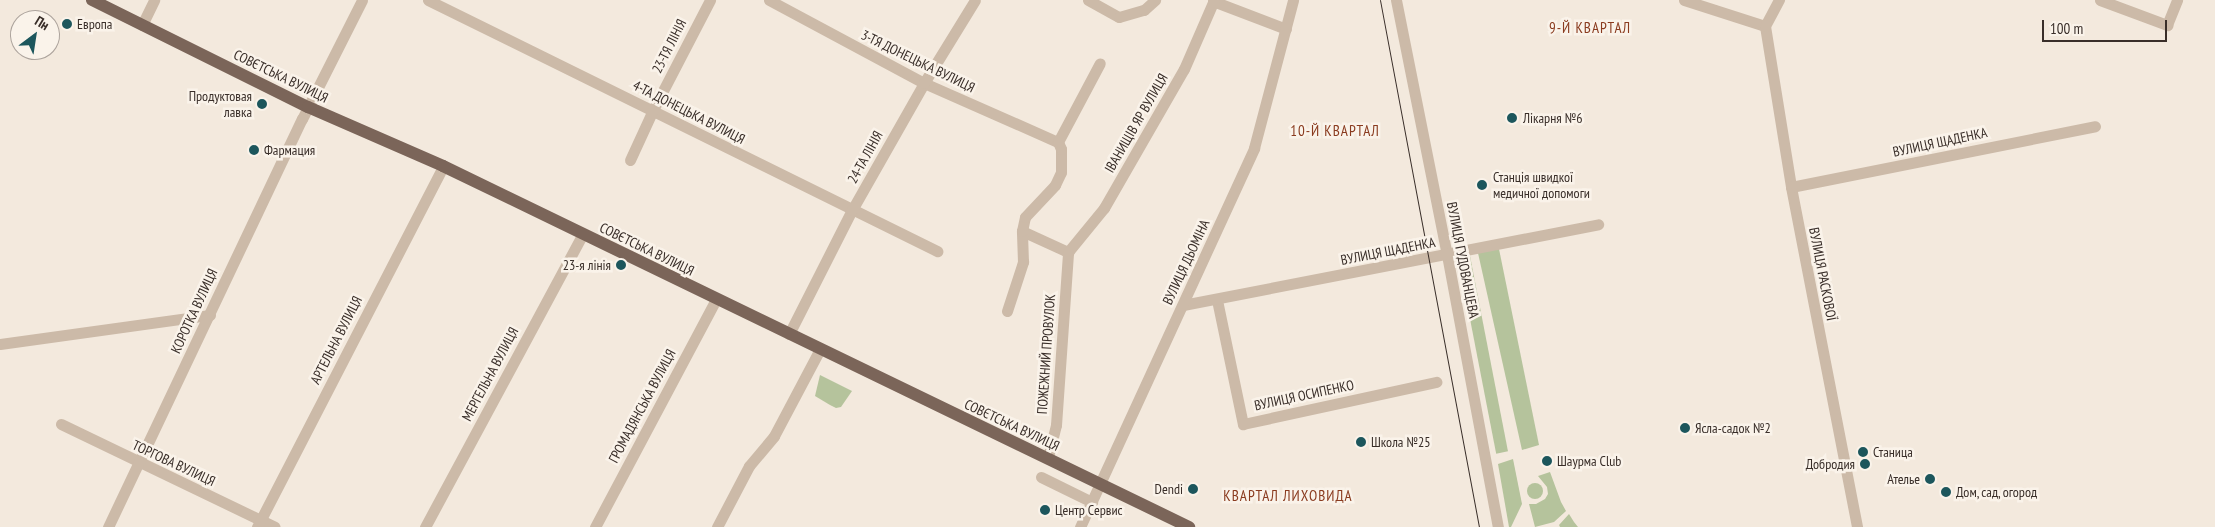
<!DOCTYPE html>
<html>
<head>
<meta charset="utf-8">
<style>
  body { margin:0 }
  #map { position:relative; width:2215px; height:527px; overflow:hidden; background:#f3e9dd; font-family:"PT Sans Narrow",sans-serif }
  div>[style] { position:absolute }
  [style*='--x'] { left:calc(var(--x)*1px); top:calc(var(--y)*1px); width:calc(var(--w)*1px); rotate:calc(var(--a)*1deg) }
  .green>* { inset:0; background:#b5c39c; transform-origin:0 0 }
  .round { border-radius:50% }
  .minor>* { height:11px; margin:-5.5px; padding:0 5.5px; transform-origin:5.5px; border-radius:5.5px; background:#ccbaa8 }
  .major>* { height:12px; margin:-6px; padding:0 6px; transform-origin:6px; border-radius:6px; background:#7b6559 }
  .tram>* { height:1px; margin:-0.5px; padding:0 0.5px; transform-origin:0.5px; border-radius:0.5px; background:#392e29 }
  .dots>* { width:14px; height:14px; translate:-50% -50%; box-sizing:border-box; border:2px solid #faf3ea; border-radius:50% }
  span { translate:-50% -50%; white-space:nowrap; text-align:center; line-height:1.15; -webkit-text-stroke:5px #faf3ea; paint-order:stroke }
  .poi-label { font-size:14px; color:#392e29 }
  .left { translate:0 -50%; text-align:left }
  .right { translate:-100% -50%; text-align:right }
  .street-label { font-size:14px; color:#392e29 }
  .neighbourhood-label { font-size:15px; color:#8a3b1f; letter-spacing:1px }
  .north { position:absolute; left:10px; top:10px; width:50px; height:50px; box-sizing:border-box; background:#faf3ea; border:1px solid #ada49d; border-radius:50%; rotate:31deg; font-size:14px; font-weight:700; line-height:20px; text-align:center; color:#392e29 }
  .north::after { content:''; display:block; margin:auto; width:18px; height:22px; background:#1c565c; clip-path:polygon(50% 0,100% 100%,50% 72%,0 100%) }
  .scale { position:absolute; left:2042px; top:20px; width:125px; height:22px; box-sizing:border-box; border:2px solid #392e29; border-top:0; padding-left:6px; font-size:15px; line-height:18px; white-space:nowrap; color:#392e29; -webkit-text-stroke:4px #faf3ea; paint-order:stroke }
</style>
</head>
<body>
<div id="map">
  <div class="green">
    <div style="clip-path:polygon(1499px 249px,1539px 445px,1522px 450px,1478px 253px)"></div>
    <div style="left:1470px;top:256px;width:199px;height:12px;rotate:79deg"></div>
    <div style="clip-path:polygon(820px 375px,852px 391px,841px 407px,836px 408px,830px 405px,815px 396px)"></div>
    <div style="clip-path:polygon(1513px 459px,1522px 504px,1511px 527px,1509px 527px,1498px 464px)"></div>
    <div style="clip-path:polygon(1550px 472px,1561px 502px,1566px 511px,1554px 522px,1535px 527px,1529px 504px,1536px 504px,1545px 499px,1548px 494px,1547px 487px,1538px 476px)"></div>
    <div class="round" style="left:1527px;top:483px;width:16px;height:16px"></div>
    <div style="clip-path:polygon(1569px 514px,1574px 522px,1578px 527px,1560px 527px,1559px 525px)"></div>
  </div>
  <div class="minor">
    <div style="--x:428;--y:0;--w:568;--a:26.25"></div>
    <div style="--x:769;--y:0;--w:176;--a:28.2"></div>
    <div style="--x:924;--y:83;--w:146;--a:23.8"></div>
    <div style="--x:1088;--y:0;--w:35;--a:29"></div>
    <div style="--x:1119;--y:17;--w:26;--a:-16"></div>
    <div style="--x:1144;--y:10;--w:15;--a:-42"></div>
    <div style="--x:1396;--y:0;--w:260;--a:78.7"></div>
    <div style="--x:1447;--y:255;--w:277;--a:79.4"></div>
    <div style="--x:1684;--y:0;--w:85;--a:17.8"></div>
    <div style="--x:2100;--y:0;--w:72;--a:20.5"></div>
    <div style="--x:2167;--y:25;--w:27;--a:-68"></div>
    <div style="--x:1213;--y:1;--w:78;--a:21"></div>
    <div style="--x:142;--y:25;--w:28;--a:-64"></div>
    <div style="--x:1765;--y:26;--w:163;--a:80.8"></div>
    <div style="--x:1791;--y:187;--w:346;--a:79"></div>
    <div style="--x:1765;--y:26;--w:30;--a:-62"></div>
    <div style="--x:630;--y:160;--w:55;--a:-65.3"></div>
    <div style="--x:653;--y:110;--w:124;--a:-62.6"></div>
    <div style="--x:1791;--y:187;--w:310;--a:-11.3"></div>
    <div style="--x:1022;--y:231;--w:51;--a:24.5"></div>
    <div style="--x:1068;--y:252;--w:57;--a:-50.7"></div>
    <div style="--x:1104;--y:208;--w:160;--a:-60.1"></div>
    <div style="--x:1184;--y:69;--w:75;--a:-66.5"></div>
    <div style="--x:1217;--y:300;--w:127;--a:78.2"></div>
    <div style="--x:1243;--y:424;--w:198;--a:-12.3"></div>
    <div style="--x:1183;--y:305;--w:423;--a:-11"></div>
    <div style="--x:1007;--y:311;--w:52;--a:-71.9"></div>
    <div style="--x:1023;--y:262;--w:31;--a:-92"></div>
    <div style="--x:1022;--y:231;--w:14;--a:-78"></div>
    <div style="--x:1025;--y:217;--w:44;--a:-46.8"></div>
    <div style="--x:1055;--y:185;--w:14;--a:-65"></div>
    <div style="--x:1061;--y:172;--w:23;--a:-90"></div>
    <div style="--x:1061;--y:149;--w:8;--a:-113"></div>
    <div style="--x:1058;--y:142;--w:89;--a:-62"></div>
    <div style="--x:789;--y:334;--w:139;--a:-63.1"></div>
    <div style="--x:852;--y:210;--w:146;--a:-60.4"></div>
    <div style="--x:924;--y:83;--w:97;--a:-58.4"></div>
    <div style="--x:0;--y:344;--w:212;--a:-7.9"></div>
    <div style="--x:61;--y:424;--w:237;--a:25.7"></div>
    <div style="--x:1048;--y:457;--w:33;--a:-76"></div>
    <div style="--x:1056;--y:425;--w:173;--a:-86"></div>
    <div style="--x:1041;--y:477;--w:57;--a:26.1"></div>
    <div style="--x:108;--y:527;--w:452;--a:-64.6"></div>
    <div style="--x:302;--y:119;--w:133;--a:-63.2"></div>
    <div style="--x:257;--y:527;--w:406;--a:-62.7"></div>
    <div style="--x:425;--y:527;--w:332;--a:-61.7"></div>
    <div style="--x:595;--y:527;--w:258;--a:-62"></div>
    <div style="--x:717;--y:527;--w:69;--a:-62.3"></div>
    <div style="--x:749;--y:466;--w:39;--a:-50"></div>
    <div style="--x:774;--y:436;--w:98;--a:-62.1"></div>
    <div style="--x:1080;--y:527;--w:417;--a:-65.3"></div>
    <div style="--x:1254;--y:148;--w:153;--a:-75.2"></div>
  </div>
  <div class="major">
    <div style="--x:92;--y:0;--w:241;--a:26.4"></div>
    <div style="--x:308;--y:107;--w:147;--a:23.6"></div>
    <div style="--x:443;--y:166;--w:829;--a:25.82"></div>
  </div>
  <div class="tram">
    <div style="--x:1380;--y:0;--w:536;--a:79.36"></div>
  </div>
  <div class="dots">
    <div style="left:67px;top:24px;background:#1c565c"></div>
    <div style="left:262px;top:104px;background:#1c565c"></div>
    <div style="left:1512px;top:118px;background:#1c565c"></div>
    <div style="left:254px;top:150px;background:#1c565c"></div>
    <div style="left:1482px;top:185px;background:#1c565c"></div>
    <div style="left:621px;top:265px;background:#1c565c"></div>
    <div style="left:1685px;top:428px;background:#1c565c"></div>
    <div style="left:1361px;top:442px;background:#1c565c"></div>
    <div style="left:1863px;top:452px;background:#1c565c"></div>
    <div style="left:1547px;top:461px;background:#1c565c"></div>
    <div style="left:1865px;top:464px;background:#1c565c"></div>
    <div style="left:1930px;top:479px;background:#1c565c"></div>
    <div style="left:1193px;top:489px;background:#1c565c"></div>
    <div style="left:1946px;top:492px;background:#1c565c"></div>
    <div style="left:1045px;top:510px;background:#1c565c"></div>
  </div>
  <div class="poi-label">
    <span class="left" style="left:77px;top:24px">Европа</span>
    <span class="right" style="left:252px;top:104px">Продуктовая<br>лавка</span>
    <span class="left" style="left:1523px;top:118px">Лікарня №6</span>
    <span class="left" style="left:264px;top:150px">Фармация</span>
    <span class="left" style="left:1493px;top:185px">Станція швидкої<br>медичної допомоги</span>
    <span class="right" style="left:611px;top:265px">23-я лінія</span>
    <span class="left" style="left:1695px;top:428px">Ясла-садок №2</span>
    <span class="left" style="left:1371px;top:442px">Школа №25</span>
    <span class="left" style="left:1873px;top:452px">Станица</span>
    <span class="left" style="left:1557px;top:461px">Шаурма Club</span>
    <span class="right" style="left:1855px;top:464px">Добродия</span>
    <span class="right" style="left:1920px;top:479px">Ателье</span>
    <span class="right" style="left:1183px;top:489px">Dendi</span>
    <span class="left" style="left:1956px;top:492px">Дом, сад, огород</span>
    <span class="left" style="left:1055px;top:510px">Центр Сервис</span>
  </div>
  <div class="street-label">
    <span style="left:669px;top:46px;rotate:-63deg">23-ТЯ ЛІНІЯ</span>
    <span style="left:918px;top:61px;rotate:26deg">3-ТЯ ДОНЕЦЬКА ВУЛИЦЯ</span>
    <span style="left:281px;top:76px;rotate:26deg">СОВЄТСЬКА ВУЛИЦЯ</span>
    <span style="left:689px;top:112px;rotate:27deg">4-ТА ДОНЕЦЬКА ВУЛИЦЯ</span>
    <span style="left:1136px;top:123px;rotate:-60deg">ІВАНИЩІВ ЯР ВУЛИЦЯ</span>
    <span style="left:1940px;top:142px;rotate:-12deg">ВУЛИЦЯ ЩАДЕНКА</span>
    <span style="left:865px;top:157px;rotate:-61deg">24-ТА ЛІНІЯ</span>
    <span style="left:647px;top:249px;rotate:26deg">СОВЄТСЬКА ВУЛИЦЯ</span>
    <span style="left:1388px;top:251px;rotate:-11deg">ВУЛИЦЯ ЩАДЕНКА</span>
    <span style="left:1463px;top:260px;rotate:79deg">ВУЛИЦЯ ГУДОВАНЦЕВА</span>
    <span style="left:1186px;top:262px;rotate:-65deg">ВУЛИЦЯ ДЬОМІНА</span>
    <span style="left:1823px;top:274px;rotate:79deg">ВУЛИЦЯ РАСКОВОЇ</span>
    <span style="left:194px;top:311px;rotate:-65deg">КОРОТКА ВУЛИЦЯ</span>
    <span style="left:336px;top:340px;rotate:-63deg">АРТЕЛЬНА ВУЛИЦЯ</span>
    <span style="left:1046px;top:354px;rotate:-86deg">ПОЖЕЖНИЙ ПРОВУЛОК</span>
    <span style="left:490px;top:374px;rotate:-62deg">МЕРГЕЛЬНА ВУЛИЦЯ</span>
    <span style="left:1304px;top:395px;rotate:-12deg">ВУЛИЦЯ ОСИПЕНКО</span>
    <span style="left:642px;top:406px;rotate:-62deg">ГРОМАДЯНСЬКА ВУЛИЦЯ</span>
    <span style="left:1012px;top:425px;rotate:25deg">СОВЄТСЬКА ВУЛИЦЯ</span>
    <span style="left:174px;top:463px;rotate:25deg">ТОРГОВА ВУЛИЦЯ</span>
  </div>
  <div class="neighbourhood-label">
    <span style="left:1590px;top:28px">9-Й КВАРТАЛ</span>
    <span style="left:1335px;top:131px">10-Й КВАРТАЛ</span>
    <span style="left:1288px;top:496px">КВАРТАЛ ЛИХОВИДА</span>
  </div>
  <div class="north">Пн</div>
  <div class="scale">100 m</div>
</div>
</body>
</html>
